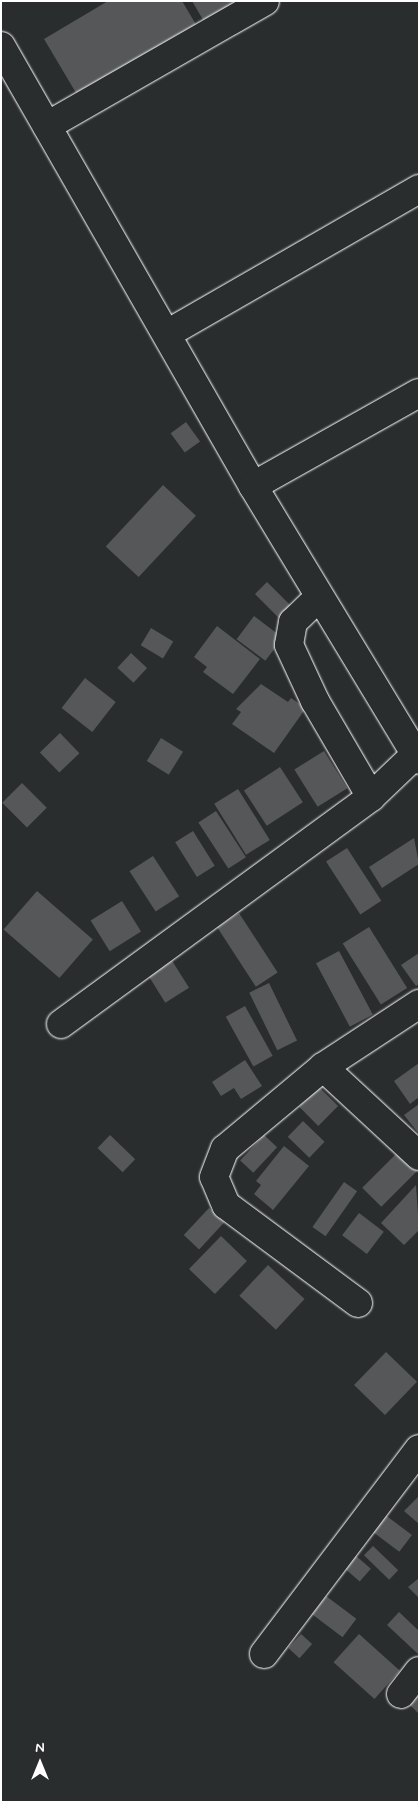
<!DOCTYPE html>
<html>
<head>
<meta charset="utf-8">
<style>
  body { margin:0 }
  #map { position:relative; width:420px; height:1803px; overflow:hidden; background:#2a2d2e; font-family:Mynerve,sans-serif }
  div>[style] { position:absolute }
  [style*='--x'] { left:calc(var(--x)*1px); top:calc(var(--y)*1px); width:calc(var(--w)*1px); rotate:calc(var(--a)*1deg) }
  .building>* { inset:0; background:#555758; transform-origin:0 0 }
  .roads { filter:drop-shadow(0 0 1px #fff) drop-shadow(0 0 1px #fff) }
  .street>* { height:28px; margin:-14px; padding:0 14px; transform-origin:14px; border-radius:14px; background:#2a2d2e }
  span { translate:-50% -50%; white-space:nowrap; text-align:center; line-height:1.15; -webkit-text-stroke:4px #2a2d2e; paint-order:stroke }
  .frame { position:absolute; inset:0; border:2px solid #fff; pointer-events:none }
  .north { position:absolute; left:15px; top:1738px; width:50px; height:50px; -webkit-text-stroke:4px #2a2d2e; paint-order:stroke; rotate:0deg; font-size:14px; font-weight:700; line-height:20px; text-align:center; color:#fff }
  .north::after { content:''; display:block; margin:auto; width:18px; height:22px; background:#fff; clip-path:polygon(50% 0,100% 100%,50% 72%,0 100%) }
</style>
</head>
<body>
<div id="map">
  <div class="building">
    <div style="clip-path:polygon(108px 1px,182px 1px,201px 33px,82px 103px,44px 39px)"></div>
    <div style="clip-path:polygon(192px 1px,243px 1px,209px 30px)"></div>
    <div style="left:186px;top:422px;width:24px;height:19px;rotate:54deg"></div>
    <div style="left:163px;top:485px;width:45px;height:84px;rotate:43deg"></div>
    <div style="left:267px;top:582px;width:38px;height:17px;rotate:45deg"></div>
    <div style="left:254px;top:616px;width:36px;height:29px;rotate:37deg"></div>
    <div style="clip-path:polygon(217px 626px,260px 659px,233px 694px,203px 672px,207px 667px,194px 657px)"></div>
    <div style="left:151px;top:628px;width:26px;height:20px;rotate:31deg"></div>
    <div style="left:131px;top:653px;width:22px;height:20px;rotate:43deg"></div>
    <div style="left:85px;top:678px;width:39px;height:38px;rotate:38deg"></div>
    <div style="clip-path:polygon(261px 684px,288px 702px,291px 698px,306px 708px,274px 753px,232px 724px,241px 712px,236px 709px)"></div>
    <div style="left:60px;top:733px;width:28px;height:28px;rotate:46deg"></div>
    <div style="left:161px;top:738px;width:26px;height:27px;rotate:32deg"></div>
    <div style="left:324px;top:751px;width:44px;height:35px;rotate:58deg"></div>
    <div style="left:280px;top:767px;width:42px;height:43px;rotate:57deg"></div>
    <div style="left:22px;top:783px;width:35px;height:28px;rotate:45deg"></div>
    <div style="left:238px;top:789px;width:60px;height:28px;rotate:58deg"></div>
    <div style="left:216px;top:811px;width:55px;height:21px;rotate:57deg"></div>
    <div style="left:193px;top:831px;width:41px;height:21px;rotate:58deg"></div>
    <div style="clip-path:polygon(414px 838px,419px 864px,382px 888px,369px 867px)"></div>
    <div style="left:347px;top:848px;width:63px;height:25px;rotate:57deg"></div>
    <div style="left:153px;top:856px;width:48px;height:28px;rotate:57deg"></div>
    <div style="left:37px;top:891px;width:74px;height:51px;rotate:41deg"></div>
    <div style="left:122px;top:901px;width:36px;height:37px;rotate:58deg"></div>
    <div style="left:239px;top:913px;width:71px;height:26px;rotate:57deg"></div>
    <div style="left:369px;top:927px;width:72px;height:31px;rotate:58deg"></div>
    <div style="left:339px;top:951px;width:72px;height:26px;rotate:62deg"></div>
    <div style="clip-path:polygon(419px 953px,419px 984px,416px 986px,401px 965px)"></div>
    <div style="left:171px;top:959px;width:34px;height:28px;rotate:58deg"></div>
    <div style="left:269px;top:983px;width:64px;height:22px;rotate:64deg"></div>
    <div style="left:245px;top:1006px;width:57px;height:22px;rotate:61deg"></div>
    <div style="clip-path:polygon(245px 1060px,262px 1086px,241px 1099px,234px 1088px,221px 1096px,212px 1082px)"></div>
    <div style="clip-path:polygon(419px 1063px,419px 1097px,410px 1104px,394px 1081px)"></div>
    <div style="left:319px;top:1087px;width:27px;height:28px;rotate:45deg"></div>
    <div style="clip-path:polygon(419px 1104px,419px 1134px,404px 1115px)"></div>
    <div style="left:303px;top:1121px;width:30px;height:22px;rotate:44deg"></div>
    <div style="left:110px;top:1135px;width:35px;height:18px;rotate:44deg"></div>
    <div style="left:264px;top:1135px;width:18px;height:35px;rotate:43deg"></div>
    <div style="clip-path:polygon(284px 1146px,309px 1166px,273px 1210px,254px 1194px,261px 1185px,256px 1181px)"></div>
    <div style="left:399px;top:1151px;width:27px;height:52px;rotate:45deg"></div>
    <div style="left:344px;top:1182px;width:16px;height:55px;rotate:35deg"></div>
    <div style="clip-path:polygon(416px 1185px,419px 1230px,404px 1245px,381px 1223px)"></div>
    <div style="left:209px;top:1208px;width:21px;height:37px;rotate:43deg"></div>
    <div style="left:359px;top:1213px;width:31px;height:28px;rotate:37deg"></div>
    <div style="left:221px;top:1236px;width:36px;height:46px;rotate:44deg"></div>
    <div style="left:268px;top:1265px;width:50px;height:42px;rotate:43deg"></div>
    <div style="left:386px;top:1352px;width:43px;height:46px;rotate:44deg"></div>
    <div style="clip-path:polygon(419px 1496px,419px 1524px,404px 1511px)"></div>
    <div style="left:384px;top:1514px;width:35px;height:21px;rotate:37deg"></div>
    <div style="left:373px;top:1546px;width:35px;height:13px;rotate:44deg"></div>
    <div style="left:355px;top:1555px;width:21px;height:17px;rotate:41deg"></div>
    <div style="clip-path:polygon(419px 1578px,419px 1598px,408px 1587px)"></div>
    <div style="left:326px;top:1596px;width:38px;height:23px;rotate:37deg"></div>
    <div style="clip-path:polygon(399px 1612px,419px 1631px,418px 1654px,387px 1625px)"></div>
    <div style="left:301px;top:1634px;width:15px;height:19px;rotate:42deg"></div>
    <div style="left:359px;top:1634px;width:55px;height:38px;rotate:42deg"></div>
    <div style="clip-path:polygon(419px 1695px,419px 1714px,409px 1704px)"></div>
  </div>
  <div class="roads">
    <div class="street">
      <div style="--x:1;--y:46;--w:507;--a:60.2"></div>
      <div style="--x:253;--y:486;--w:320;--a:58.8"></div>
      <div style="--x:47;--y:126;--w:251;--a:-29.8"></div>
      <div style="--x:167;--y:334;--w:291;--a:-29.9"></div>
      <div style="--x:253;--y:486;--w:190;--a:-29.3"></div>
      <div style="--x:319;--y:597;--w:36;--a:136"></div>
      <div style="--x:293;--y:622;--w:23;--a:100"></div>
      <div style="--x:289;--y:645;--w:62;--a:65.1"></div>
      <div style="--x:315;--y:701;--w:111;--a:59.7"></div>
      <div style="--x:61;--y:1024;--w:384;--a:-36.2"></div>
      <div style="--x:371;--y:797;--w:61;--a:-43.7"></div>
      <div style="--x:323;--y:1067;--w:131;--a:42.8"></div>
      <div style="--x:358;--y:1303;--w:164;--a:-143.4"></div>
      <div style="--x:226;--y:1205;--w:30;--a:-113"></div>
      <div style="--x:214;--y:1177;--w:30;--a:-69"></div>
      <div style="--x:225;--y:1149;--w:128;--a:-39.9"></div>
      <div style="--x:323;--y:1067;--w:115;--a:-33.3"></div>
      <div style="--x:264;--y:1654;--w:257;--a:-52.9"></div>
      <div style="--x:401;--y:1694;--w:29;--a:-52"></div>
    </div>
  </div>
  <div class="frame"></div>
  <div class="north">N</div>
</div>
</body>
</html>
